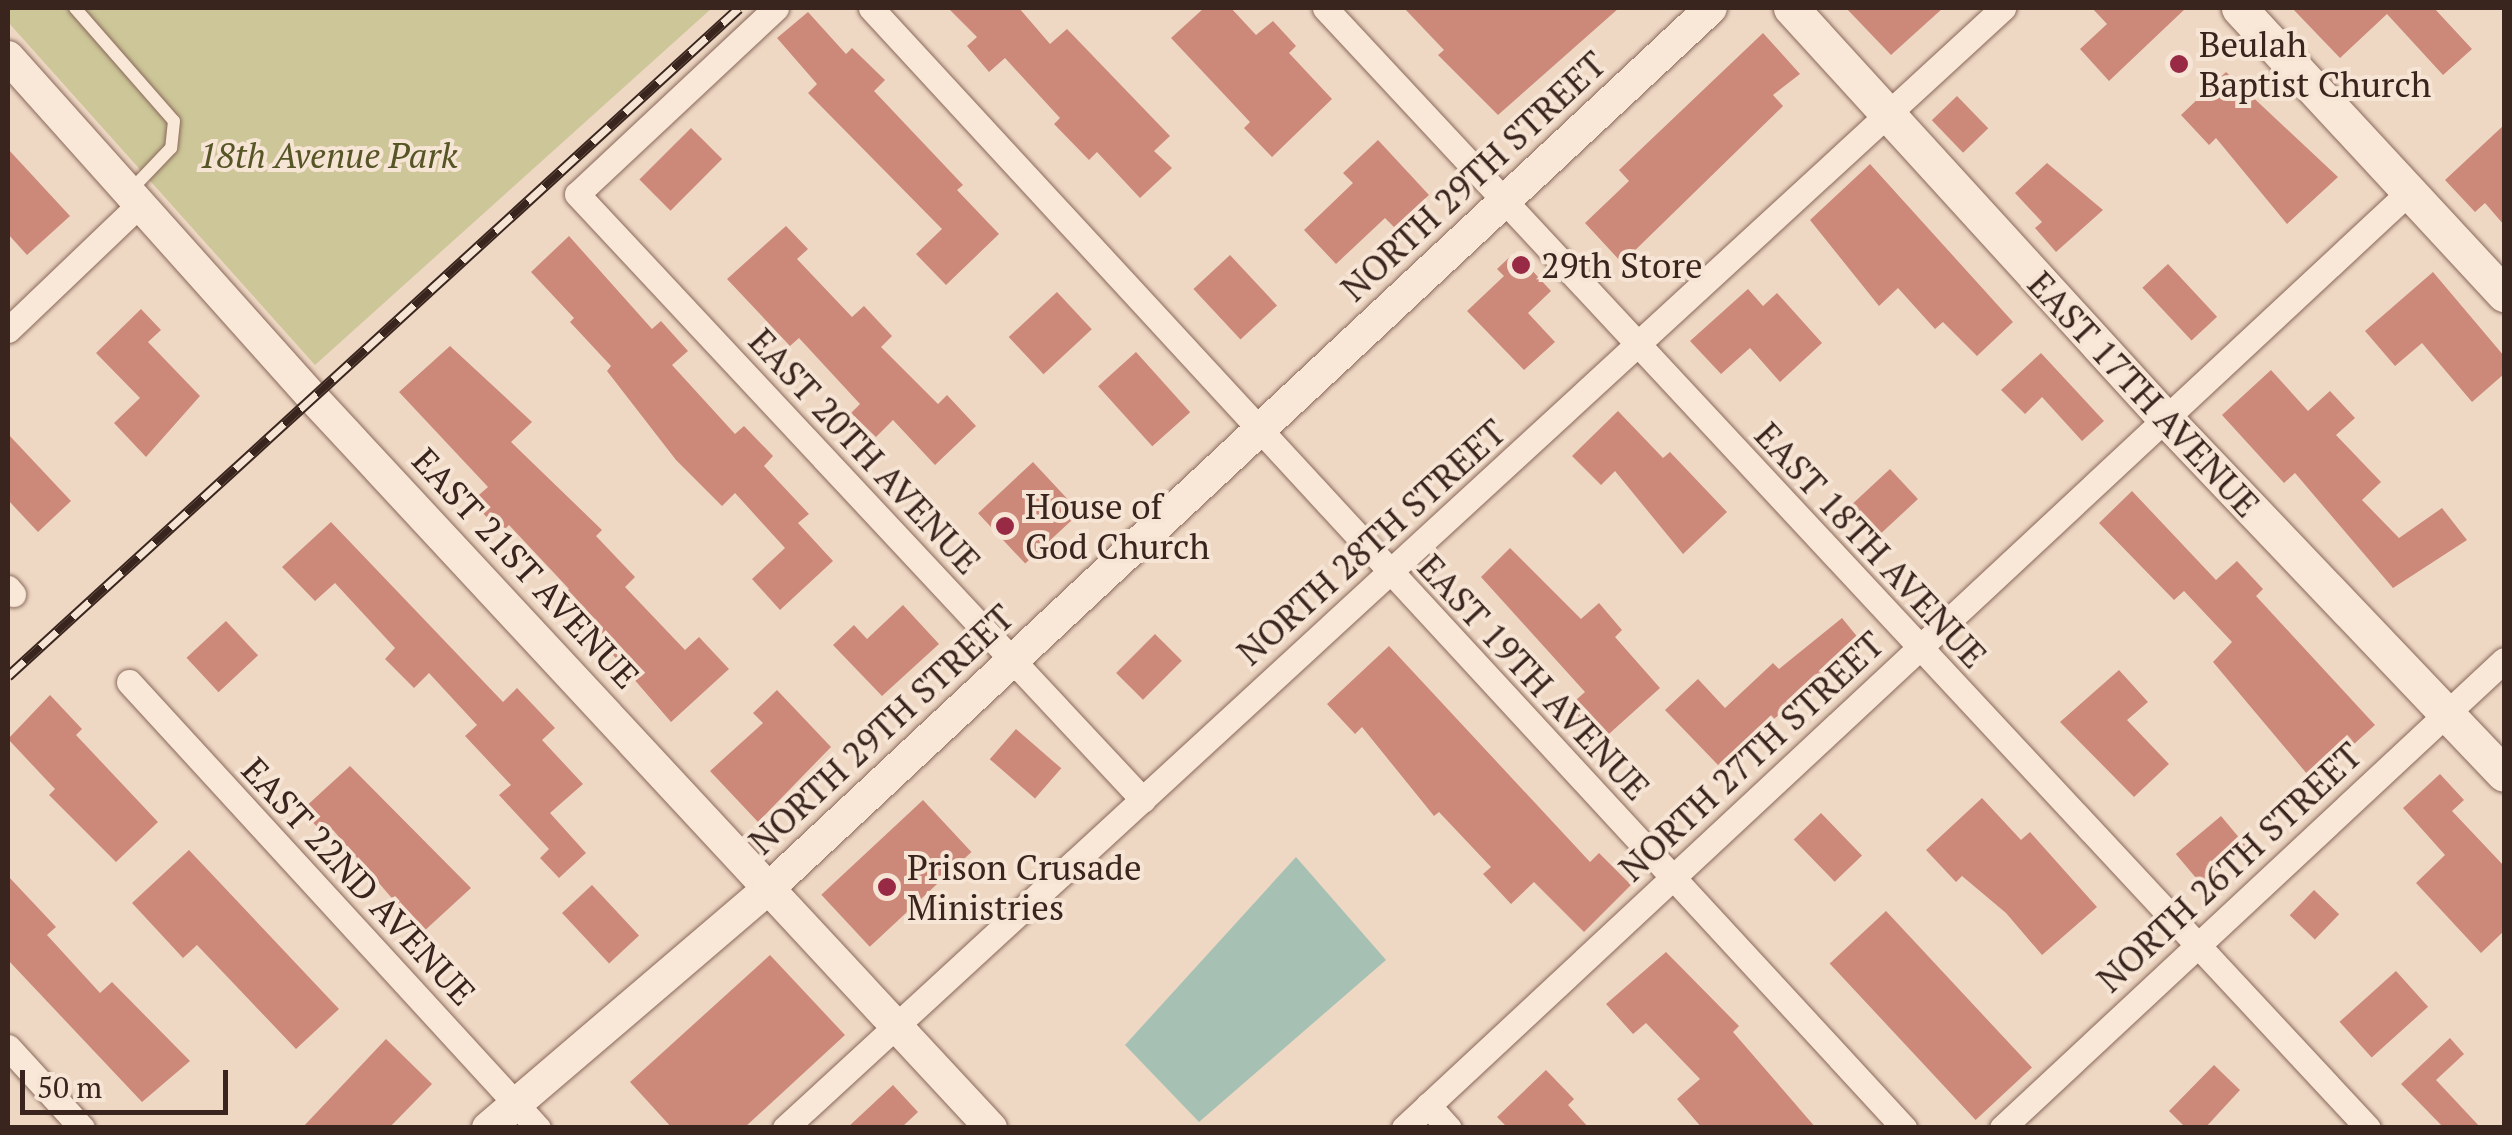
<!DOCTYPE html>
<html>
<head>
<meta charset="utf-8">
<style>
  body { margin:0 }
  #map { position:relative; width:2512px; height:1135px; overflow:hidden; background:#eed8c4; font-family:"PT Serif",serif }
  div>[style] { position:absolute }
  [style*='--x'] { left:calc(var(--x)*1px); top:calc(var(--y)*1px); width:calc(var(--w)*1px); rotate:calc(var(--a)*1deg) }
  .green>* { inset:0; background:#ccc698 }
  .water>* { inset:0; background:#a6c1b3 }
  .building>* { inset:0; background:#cc897a; transform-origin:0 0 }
  .roads { filter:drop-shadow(0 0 2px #89685a) drop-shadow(0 0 2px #89685a) }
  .service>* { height:12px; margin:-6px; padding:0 6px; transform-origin:6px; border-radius:6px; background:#f9e7d7 }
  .minor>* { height:25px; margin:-12.5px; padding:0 12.5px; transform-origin:12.5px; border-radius:12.5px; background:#f9e7d7 }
  .tertiary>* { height:32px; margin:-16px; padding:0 16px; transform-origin:16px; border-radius:16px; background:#f9e7d7 }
  .secondary>* { height:35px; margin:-17.5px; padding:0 17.5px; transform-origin:17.5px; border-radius:17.5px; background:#f9e7d7 }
  .rail>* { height:11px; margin-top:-5.5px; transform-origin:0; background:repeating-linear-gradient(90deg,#f6e4d4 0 22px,#39251e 0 44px); box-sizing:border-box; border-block:2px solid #39251e }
  .dots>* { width:28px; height:28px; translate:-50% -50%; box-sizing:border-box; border:5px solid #f6e4d4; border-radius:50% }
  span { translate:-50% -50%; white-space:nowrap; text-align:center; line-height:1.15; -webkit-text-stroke:8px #f6e4d4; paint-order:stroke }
  .poi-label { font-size:35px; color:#39251e }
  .left { translate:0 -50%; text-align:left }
  .park-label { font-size:35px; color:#555525; font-style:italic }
  .street-label { font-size:35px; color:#39251e }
  .frame { position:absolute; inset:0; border:10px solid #39251e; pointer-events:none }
  .scale { position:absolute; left:20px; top:1070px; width:208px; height:45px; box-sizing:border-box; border:5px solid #39251e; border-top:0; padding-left:12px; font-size:30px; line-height:35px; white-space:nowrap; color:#39251e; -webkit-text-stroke:8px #f6e4d4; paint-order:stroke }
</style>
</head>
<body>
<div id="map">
  <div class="green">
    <div style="clip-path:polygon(8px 8px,712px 8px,315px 365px,8px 22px)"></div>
  </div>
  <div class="water">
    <div style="clip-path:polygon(1296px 857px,1386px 960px,1199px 1122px,1125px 1045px)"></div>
  </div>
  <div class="building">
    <div style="clip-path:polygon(948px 8px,1019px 8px,1050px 44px,1067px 29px,1170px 136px,1154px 151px,1172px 168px,1140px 198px,1097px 152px,1089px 160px,1054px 124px,1060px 118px,1005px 58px,989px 72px,967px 46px,977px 37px)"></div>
    <div style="clip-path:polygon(1204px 8px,1231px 8px,1256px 35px,1273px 21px,1296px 46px,1289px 53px,1332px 99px,1272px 157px,1244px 128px,1250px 122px,1171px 38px)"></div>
    <div style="clip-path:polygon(1404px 8px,1619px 8px,1498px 115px,1438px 55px,1444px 50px)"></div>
    <div style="clip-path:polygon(1846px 8px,1943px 8px,1891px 55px)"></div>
    <div style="clip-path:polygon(2092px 8px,2186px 8px,2109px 81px,2080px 49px,2107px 24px)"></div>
    <div style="clip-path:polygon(2292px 8px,2434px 8px,2472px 49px,2443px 75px,2387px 14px,2340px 58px)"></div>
    <div style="clip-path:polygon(808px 12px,846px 54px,852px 48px,885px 80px,874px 91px,963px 185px,957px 190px,999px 234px,946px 285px,916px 254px,942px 229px,808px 93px,817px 84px,777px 38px)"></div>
    <div style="clip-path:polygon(1763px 33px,1800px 74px,1773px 95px,1783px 106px,1622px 263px,1585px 223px,1629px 181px,1619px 170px)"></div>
    <div style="clip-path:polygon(2226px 72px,2338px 177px,2287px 224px,2216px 138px,2209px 145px,2181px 115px)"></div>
    <div style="left:1957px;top:96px;width:45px;height:35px;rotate:46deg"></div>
    <div style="clip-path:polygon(2504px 125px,2504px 225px,2485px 203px,2475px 212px,2445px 180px)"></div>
    <div style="left:691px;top:128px;width:44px;height:73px;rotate:45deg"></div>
    <div style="clip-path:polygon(1378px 140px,1429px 195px,1394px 227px,1385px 218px,1336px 264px,1304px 230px,1353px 183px,1343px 173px)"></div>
    <div style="clip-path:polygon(8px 149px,70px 216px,27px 255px,8px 234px)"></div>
    <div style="clip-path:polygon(2047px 163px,2103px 210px,2056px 252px,2035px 228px,2042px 222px,2015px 193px)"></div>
    <div style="clip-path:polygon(1870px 164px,2013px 322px,1977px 356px,1943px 322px,1935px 329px,1898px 288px,1879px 306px,1810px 220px)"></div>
    <div style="clip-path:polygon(786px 226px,808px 249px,797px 259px,852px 317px,864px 306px,892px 336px,881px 347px,938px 404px,947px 395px,976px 426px,935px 465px,893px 420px,876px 437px,851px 413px,860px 404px,799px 338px,790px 346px,727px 279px)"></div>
    <div style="clip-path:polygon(569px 236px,652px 329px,661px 321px,688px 351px,672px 365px,735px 434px,744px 426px,773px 456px,764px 466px,809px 514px,798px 523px,833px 561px,780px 610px,752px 579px,785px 548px,735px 493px,722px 506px,676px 460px,607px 371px,611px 366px,570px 322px,574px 318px,531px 272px)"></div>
    <div style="clip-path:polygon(1515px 252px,1551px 291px,1528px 313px,1555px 342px,1524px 370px,1467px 311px,1504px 276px,1497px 269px)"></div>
    <div style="left:1230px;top:255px;width:69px;height:50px;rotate:47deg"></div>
    <div style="left:2168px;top:264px;width:72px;height:35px;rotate:47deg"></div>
    <div style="clip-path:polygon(2433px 272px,2504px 356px,2504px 374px,2472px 402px,2422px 343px,2395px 366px,2365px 331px)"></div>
    <div style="clip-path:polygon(1748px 289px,1763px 306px,1777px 293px,1822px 343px,1780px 382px,1750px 348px,1721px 374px,1690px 341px)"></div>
    <div style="left:1057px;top:292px;width:51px;height:66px;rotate:47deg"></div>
    <div style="clip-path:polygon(141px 309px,161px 330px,148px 342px,200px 396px,146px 457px,114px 423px,140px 398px,96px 353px)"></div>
    <div style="clip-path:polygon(450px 346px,532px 422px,511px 442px,602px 530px,596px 536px,635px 577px,625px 587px,685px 650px,699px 637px,729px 669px,671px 722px,562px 596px,569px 589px,509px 525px,501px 533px,472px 501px,488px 487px,399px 392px)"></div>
    <div style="left:1136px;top:352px;width:81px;height:51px;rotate:48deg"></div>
    <div style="clip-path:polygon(2041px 353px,2104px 421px,2082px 441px,2042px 397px,2025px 414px,2001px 390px)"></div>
    <div style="clip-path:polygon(2271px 370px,2308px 411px,2330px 391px,2355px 418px,2336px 435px,2381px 482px,2362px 500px,2399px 538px,2442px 508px,2467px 540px,2393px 588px,2295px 473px,2284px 483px,2222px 415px)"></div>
    <div style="clip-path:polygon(1618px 411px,1663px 458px,1670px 452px,1727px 512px,1683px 554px,1615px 471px,1601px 485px,1572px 456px)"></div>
    <div style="clip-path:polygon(8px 434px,71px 501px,38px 532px,8px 500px)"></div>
    <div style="left:1033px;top:462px;width:69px;height:75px;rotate:47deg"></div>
    <div style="left:1890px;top:469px;width:41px;height:57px;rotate:47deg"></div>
    <div style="clip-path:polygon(2132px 491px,2216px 580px,2237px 561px,2263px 589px,2256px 596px,2375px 725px,2313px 781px,2213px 662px,2232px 642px,2184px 591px,2174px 600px,2099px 523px)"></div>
    <div style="clip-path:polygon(331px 522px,503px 702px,517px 688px,555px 728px,542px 740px,583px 784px,550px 813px,586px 853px,559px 878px,540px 858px,549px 849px,499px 795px,511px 785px,465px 736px,477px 725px,429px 673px,414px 688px,385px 659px,395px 648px,335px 583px,315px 601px,282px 567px)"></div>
    <div style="clip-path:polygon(1510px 548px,1581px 619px,1599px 603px,1622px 630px,1615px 637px,1660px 688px,1600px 742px,1569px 706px,1585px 692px,1481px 577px)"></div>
    <div style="clip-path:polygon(903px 605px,939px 644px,882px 696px,833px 645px,854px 625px,867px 639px)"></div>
    <div style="clip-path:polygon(1842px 618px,1864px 645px,1718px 765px,1665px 710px,1698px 679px,1725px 708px,1773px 663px,1779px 669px)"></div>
    <div style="left:226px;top:621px;width:47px;height:54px;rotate:47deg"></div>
    <div style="left:1155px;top:634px;width:38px;height:55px;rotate:45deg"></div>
    <div style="clip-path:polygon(1389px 646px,1590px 862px,1599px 853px,1631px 885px,1584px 932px,1534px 882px,1511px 904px,1483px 874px,1491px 867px,1439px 812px,1434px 816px,1362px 727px,1355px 734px,1327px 704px)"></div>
    <div style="clip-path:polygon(2119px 670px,2148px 702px,2127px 720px,2169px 764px,2134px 797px,2060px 722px)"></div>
    <div style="clip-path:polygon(777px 690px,831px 747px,758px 822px,710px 771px,763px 723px,753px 713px)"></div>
    <div style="clip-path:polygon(50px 695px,82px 729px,76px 735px,158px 822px,116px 862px,49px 795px,55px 789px,8px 739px)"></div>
    <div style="left:1016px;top:729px;width:60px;height:40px;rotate:41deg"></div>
    <div style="clip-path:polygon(350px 766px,471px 888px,422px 933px,333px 830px,326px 837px,302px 810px)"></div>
    <div style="clip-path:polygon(2440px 774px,2464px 800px,2452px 811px,2504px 866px,2504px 931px,2481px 953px,2416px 883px,2445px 855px,2403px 808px)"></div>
    <div style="clip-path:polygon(1982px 798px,2021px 840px,2030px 832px,2097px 907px,2042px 955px,2006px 913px,1962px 876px,1956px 882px,1926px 850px)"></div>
    <div style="left:923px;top:800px;width:71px;height:139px;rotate:47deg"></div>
    <div style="left:1821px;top:813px;width:59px;height:38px;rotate:46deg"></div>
    <div style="left:2221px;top:816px;width:39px;height:59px;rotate:50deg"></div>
    <div style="clip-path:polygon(189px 850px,339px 1009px,296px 1049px,197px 945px,183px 958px,132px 903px)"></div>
    <div style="clip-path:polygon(8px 876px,56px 927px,47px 935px,100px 993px,112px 982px,190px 1061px,142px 1102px,8px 960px)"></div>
    <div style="left:592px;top:885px;width:69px;height:41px;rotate:47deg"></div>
    <div style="left:2314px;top:890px;width:35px;height:35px;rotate:44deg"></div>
    <div style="left:1886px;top:911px;width:214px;height:77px;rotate:47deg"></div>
    <div style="clip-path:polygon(1666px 952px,1739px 1026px,1733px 1032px,1816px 1128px,1702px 1128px,1677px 1099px,1700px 1079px,1646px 1023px,1633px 1034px,1606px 1004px)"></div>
    <div style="clip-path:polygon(770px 955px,845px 1035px,744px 1128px,672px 1128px,630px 1082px)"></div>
    <div style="left:2396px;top:971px;width:48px;height:76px;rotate:48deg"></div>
    <div style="clip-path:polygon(2450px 1038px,2464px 1054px,2436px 1080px,2481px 1128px,2444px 1128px,2401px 1084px)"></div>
    <div style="clip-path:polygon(386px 1039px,432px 1084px,389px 1128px,302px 1128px)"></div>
    <div style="clip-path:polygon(2214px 1065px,2240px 1090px,2205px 1128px,2186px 1128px,2169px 1111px)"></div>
    <div style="clip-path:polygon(1546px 1070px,1574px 1099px,1568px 1105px,1589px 1128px,1508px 1128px,1497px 1117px)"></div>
    <div style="clip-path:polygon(893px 1085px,918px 1112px,901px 1128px,847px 1128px)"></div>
  </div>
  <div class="roads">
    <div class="service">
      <div style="--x:75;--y:8;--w:150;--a:48.8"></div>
      <div style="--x:174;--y:121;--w:27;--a:96"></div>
      <div style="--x:171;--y:148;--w:59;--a:133.6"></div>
    </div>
    <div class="minor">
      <div style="--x:776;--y:8;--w:272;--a:136.9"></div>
      <div style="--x:577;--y:194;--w:829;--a:46.95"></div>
      <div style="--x:871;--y:8;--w:1524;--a:47.31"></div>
      <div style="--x:1325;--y:8;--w:1530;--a:47.04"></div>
      <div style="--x:8;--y:330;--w:184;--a:-43.7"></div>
      <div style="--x:8;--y:588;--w:8;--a:50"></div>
      <div style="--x:129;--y:682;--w:605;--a:47.48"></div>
      <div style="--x:8;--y:1047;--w:110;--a:47.6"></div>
      <div style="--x:1428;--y:1105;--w:31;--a:48"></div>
      <div style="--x:785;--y:1128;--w:1655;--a:-42.6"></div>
      <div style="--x:1404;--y:1128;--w:1375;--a:-42.97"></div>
      <div style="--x:2002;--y:1128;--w:686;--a:-42.99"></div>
    </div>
    <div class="tertiary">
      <div style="--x:8;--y:57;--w:459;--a:48.2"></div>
      <div style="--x:314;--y:399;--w:995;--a:47.12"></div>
      <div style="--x:488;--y:1128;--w:370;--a:-40.5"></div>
      <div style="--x:769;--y:888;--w:1289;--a:-43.05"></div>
    </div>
    <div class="secondary">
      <div style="--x:1791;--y:8;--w:552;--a:47.64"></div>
      <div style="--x:2163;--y:416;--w:494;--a:46.4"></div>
      <div style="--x:2239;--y:8;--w:390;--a:47.2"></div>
    </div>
  </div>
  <div class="rail">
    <div style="--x:8;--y:676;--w:990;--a:-42.42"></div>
  </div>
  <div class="dots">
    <div style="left:2179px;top:64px;background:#982a45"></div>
    <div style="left:1521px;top:265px;background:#982a45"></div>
    <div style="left:1005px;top:526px;background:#982a45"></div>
    <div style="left:887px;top:887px;background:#982a45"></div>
  </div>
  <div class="poi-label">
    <span class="left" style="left:2199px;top:64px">Beulah<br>Baptist Church</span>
    <span class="left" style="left:1541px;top:265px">29th Store</span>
    <span class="left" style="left:1025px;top:526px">House of<br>God Church</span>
    <span class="left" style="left:907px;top:887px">Prison Crusade<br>Ministries</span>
  </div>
  <div class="park-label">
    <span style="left:328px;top:155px">18th Avenue Park</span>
  </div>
  <div class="street-label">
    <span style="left:1473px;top:176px;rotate:-43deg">NORTH 29TH STREET</span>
    <span style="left:2144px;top:394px;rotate:47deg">EAST 17TH AVENUE</span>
    <span style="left:865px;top:451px;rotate:47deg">EAST 20TH AVENUE</span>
    <span style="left:1371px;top:542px;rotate:-42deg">NORTH 28TH STREET</span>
    <span style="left:1871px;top:545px;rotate:47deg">EAST 18TH AVENUE</span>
    <span style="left:526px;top:568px;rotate:47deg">EAST 21ST AVENUE</span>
    <span style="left:1534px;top:677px;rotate:47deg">EAST 19TH AVENUE</span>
    <span style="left:881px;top:729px;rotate:-43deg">NORTH 29TH STREET</span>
    <span style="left:1751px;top:756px;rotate:-43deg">NORTH 27TH STREET</span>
    <span style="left:2229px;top:867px;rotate:-43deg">NORTH 26TH STREET</span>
    <span style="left:359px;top:881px;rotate:47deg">EAST 22ND AVENUE</span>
  </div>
  <div class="frame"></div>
  <div class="scale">50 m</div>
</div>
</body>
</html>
